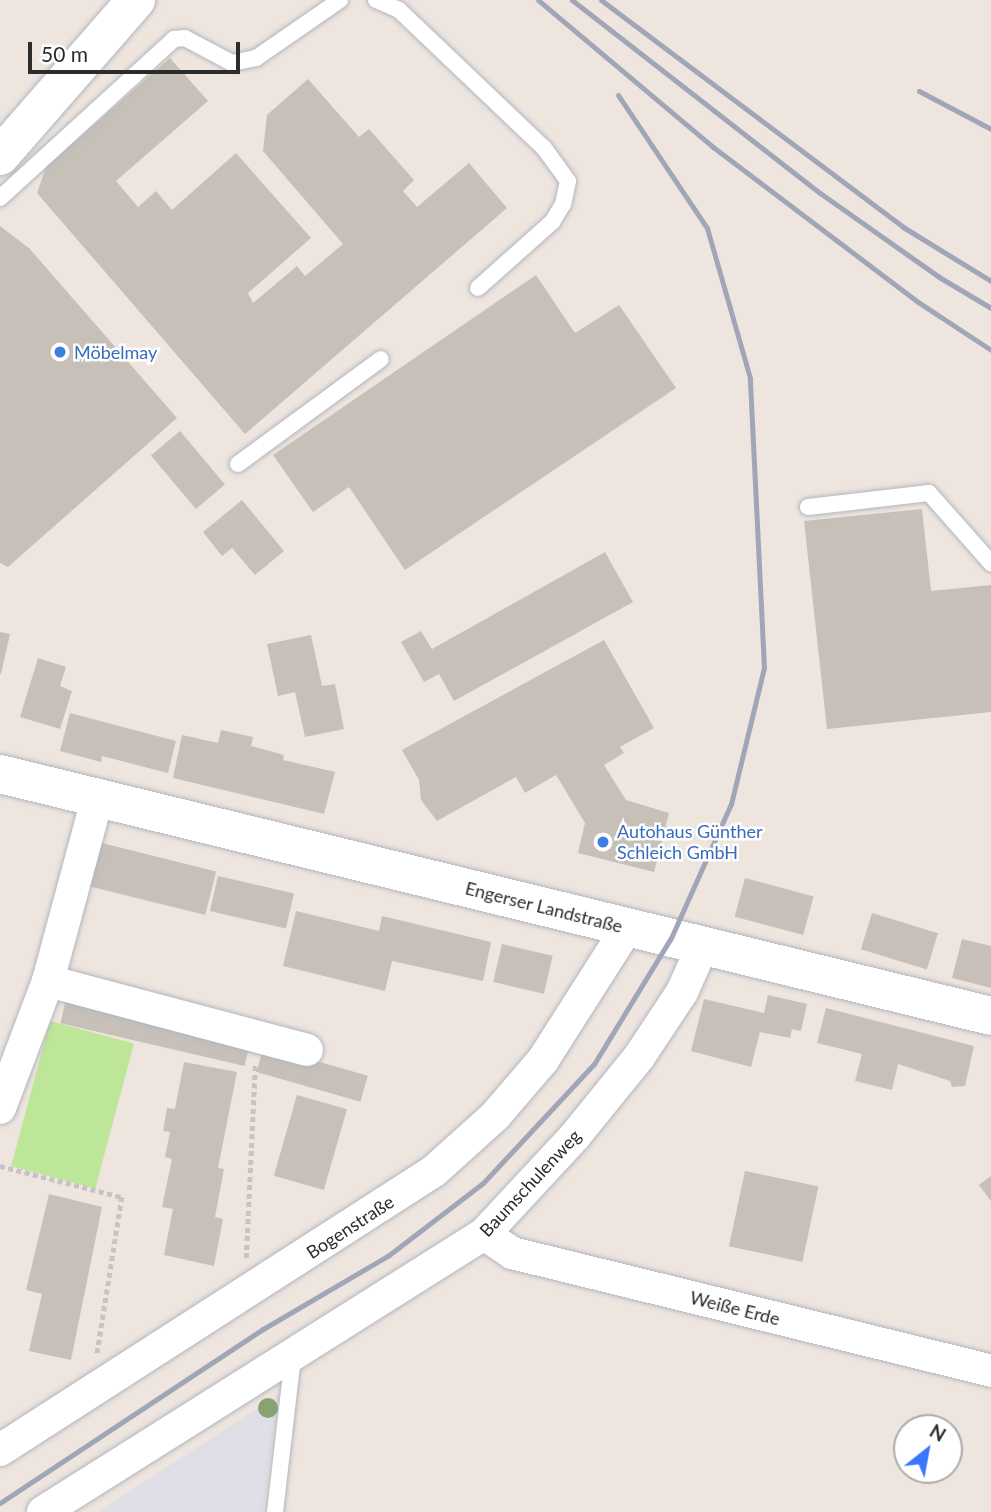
<!DOCTYPE html>
<html>
<head>
<meta charset="utf-8">
<style>
  body { margin:0 }
  #map { position:relative; width:991px; height:1512px; overflow:hidden; background:#eee5de; font-family:Lato,sans-serif }
  div>[style] { position:absolute }
  [style*='--x'] { left:calc(var(--x)*1px); top:calc(var(--y)*1px); width:calc(var(--w)*1px); rotate:calc(var(--a)*1deg) }
  .industrial>* { inset:0; background:#e0dfe7 }
  .green>* { inset:0; background:#bde699; transform-origin:0 0 }
  .building>* { inset:0; background:#c6c0b9; transform-origin:0 0 }
  .path>* { height:4.5px; margin-top:-2.25px; transform-origin:0; background:repeating-linear-gradient(90deg,#c4c4c4 0 5px,transparent 0 8.5px) }
  .roads { filter:drop-shadow(0 0 2px #b2b6c0) drop-shadow(0 0 2px #b2b6c0) }
  .service>* { height:16px; margin:-8px; padding:0 8px; transform-origin:8px; border-radius:8px; background:#fff }
  .minor>* { height:32px; margin:-16px; padding:0 16px; transform-origin:16px; border-radius:16px; background:#fff }
  .tertiary>* { height:38px; margin:-19px; padding:0 19px; transform-origin:19px; border-radius:19px; background:#fff }
  .secondary>* { height:38px; margin:-19px; padding:0 19px; transform-origin:19px; border-radius:19px; background:#fff }
  .rail>* { height:5px; margin:-2.5px; padding:0 2.5px; transform-origin:2.5px; border-radius:2.5px; background:#a0a6b7 }
  .trees>* { width:20px; height:20px; margin:-10px; border-radius:50%; background:#88a371 }
  .dots>* { width:19px; height:19px; translate:-50% -50%; box-sizing:border-box; border:4px solid #fff; border-radius:50% }
  span { translate:-50% -50%; white-space:nowrap; text-align:center; line-height:1.15; -webkit-text-stroke:5px #fff; paint-order:stroke }
  .shop-label { font-size:18px; color:#366cbe }
  .left { translate:0 -50%; text-align:left }
  .street-label { font-size:18px; color:#2c2c2c }
  .north { position:absolute; left:893px; top:1414px; width:70px; height:70px; box-sizing:border-box; background:#fff; border:2px solid #ababab; border-radius:50%; rotate:31deg; font-size:19px; font-weight:700; line-height:28px; text-align:center; color:#2c2c2c }
  .north::after { content:''; display:block; margin:auto; width:24px; height:32px; background:#3a77ff; clip-path:polygon(50% 0,100% 100%,50% 72%,0 100%) }
  .scale { position:absolute; left:28px; top:42px; width:212px; height:32px; box-sizing:border-box; border:4px solid #2c2c2c; border-top:0; padding-left:9px; font-size:21px; line-height:24px; white-space:nowrap; color:#2c2c2c; -webkit-text-stroke:5px #fff; paint-order:stroke }
</style>
</head>
<body>
<div id="map">
  <div class="industrial">
    <div style="clip-path:polygon(278px 1395px,263px 1512px,98px 1512px)"></div>
  </div>
  <div class="green">
    <div style="left:50px;top:1021px;width:87px;height:150px;rotate:15deg"></div>
  </div>
  <div class="building">
    <div style="clip-path:polygon(170px 58px,208px 101px,116px 181px,138px 207px,156px 191px,172px 210px,236px 153px,311px 238px,248px 293px,253px 303px,297px 266px,305px 276px,343px 244px,263px 151px,267px 115px,308px 79px,359px 137px,369px 129px,414px 180px,403px 191px,417px 207px,469px 163px,507px 208px,245px 434px,37px 193px,46px 167px)"></div>
    <div style="clip-path:polygon(0 226px,29px 248px,177px 418px,8px 567px,0 563px)"></div>
    <div style="clip-path:polygon(536px 275px,575px 333px,619px 305px,676px 388px,405px 570px,349px 487px,313px 512px,273px 455px)"></div>
    <div style="left:180px;top:431px;width:70px;height:38px;rotate:50deg"></div>
    <div style="clip-path:polygon(242px 500px,284px 551px,255px 575px,232px 548px,222px 556px,203px 532px)"></div>
    <div style="clip-path:polygon(922px 509px,931px 591px,991px 585px,991px 712px,827px 729px,804px 521px)"></div>
    <div style="clip-path:polygon(605px 552px,633px 602px,454px 701px,439px 674px,424px 682px,401px 642px,421px 631px,432px 649px)"></div>
    <div style="clip-path:polygon(0 632px,10px 634px,1px 674px,0 674px)"></div>
    <div style="clip-path:polygon(311px 635px,322px 686px,335px 684px,344px 729px,305px 737px,295px 692px,278px 696px,267px 644px)"></div>
    <div style="clip-path:polygon(604px 640px,654px 728px,620px 747px,624px 753px,604px 765px,626px 800px,669px 813px,654px 872px,578px 853px,585px 823px,556px 775px,525px 793px,516px 777px,437px 821px,421px 800px,419px 780px,402px 750px)"></div>
    <div style="clip-path:polygon(38px 658px,66px 667px,60px 686px,72px 691px,60px 729px,20px 717px)"></div>
    <div style="clip-path:polygon(70px 713px,176px 741px,168px 773px,102px 756px,101px 762px,60px 751px)"></div>
    <div style="clip-path:polygon(221px 730px,253px 737px,251px 746px,284px 755px,283px 760px,335px 772px,324px 814px,173px 778px,182px 735px,218px 743px)"></div>
    <div style="left:90px;top:840px;width:130px;height:45px;rotate:14deg"></div>
    <div style="left:218px;top:876px;width:78px;height:36px;rotate:13deg"></div>
    <div style="left:745px;top:878px;width:71px;height:40px;rotate:15deg"></div>
    <div style="clip-path:polygon(296px 911px,379px 931px,382px 916px,491px 942px,483px 981px,392px 961px,385px 991px,283px 966px)"></div>
    <div style="left:872px;top:913px;width:69px;height:38px;rotate:17deg"></div>
    <div style="clip-path:polygon(962px 939px,991px 946px,991px 988px,952px 978px)"></div>
    <div style="left:502px;top:944px;width:52px;height:39px;rotate:13deg"></div>
    <div style="clip-path:polygon(768px 995px,807px 1004px,801px 1031px,792px 1029px,790px 1038px,760px 1032px,751px 1067px,691px 1051px,704px 999px,764px 1013px)"></div>
    <div style="left:66px;top:999px;width:189px;height:25px;rotate:13deg"></div>
    <div style="clip-path:polygon(826px 1008px,974px 1046px,965px 1086px,952px 1087px,950px 1081px,898px 1064px,892px 1090px,855px 1081px,862px 1054px,817px 1043px)"></div>
    <div style="left:264px;top:1046px;width:108px;height:27px;rotate:16deg"></div>
    <div style="clip-path:polygon(184px 1062px,237px 1072px,218px 1168px,224px 1169px,215px 1217px,223px 1219px,214px 1266px,164px 1255px,173px 1209px,162px 1207px,172px 1159px,165px 1157px,170px 1132px,163px 1131px,167px 1108px,175px 1109px)"></div>
    <div style="left:297px;top:1095px;width:52px;height:84px;rotate:16deg"></div>
    <div style="left:745px;top:1171px;width:75px;height:77px;rotate:12deg"></div>
    <div style="clip-path:polygon(991px 1176px,991px 1201px,979px 1185px)"></div>
    <div style="clip-path:polygon(49px 1194px,102px 1207px,71px 1360px,29px 1351px,42px 1294px,26px 1290px)"></div>
  </div>
  <div class="path">
    <div style="--x:0;--y:1166;--w:126;--a:14.3"></div>
    <div style="--x:122;--y:1197;--w:159;--a:99"></div>
    <div style="--x:246;--y:1258;--w:194;--a:-87.3"></div>
  </div>
  <div class="roads">
    <div class="service">
      <div style="--x:376;--y:0;--w:25;--a:23"></div>
      <div style="--x:399;--y:10;--w:200;--a:43.6"></div>
      <div style="--x:544;--y:148;--w:41;--a:54"></div>
      <div style="--x:568;--y:181;--w:24;--a:102"></div>
      <div style="--x:563;--y:204;--w:21;--a:121"></div>
      <div style="--x:552;--y:222;--w:99;--a:138.3"></div>
      <div style="--x:0;--y:198;--w:236;--a:-42.4"></div>
      <div style="--x:174;--y:39;--w:11;--a:-5"></div>
      <div style="--x:185;--y:38;--w:53;--a:28"></div>
      <div style="--x:232;--y:63;--w:25;--a:-12"></div>
      <div style="--x:256;--y:58;--w:102;--a:-34.6"></div>
      <div style="--x:238;--y:464;--w:177;--a:-36.3"></div>
      <div style="--x:808;--y:507;--w:122;--a:-6.6"></div>
      <div style="--x:929;--y:493;--w:94;--a:48.5"></div>
      <div style="--x:275;--y:1512;--w:157;--a:-83.4"></div>
    </div>
    <div class="minor">
      <div style="--x:48;--y:981;--w:268;--a:14.9"></div>
      <div style="--x:0;--y:1108;--w:136;--a:-69.3"></div>
      <div style="--x:48;--y:981;--w:188;--a:-74.9"></div>
      <div style="--x:484;--y:1234;--w:34;--a:34"></div>
      <div style="--x:512;--y:1253;--w:493;--a:13.8"></div>
      <div style="--x:0;--y:1450;--w:516;--a:-32.74"></div>
      <div style="--x:434;--y:1171;--w:82;--a:-42"></div>
      <div style="--x:495;--y:1116;--w:74;--a:-49.4"></div>
      <div style="--x:543;--y:1060;--w:156;--a:-57.5"></div>
      <div style="--x:43;--y:1512;--w:521;--a:-32.23"></div>
      <div style="--x:484;--y:1234;--w:134;--a:-47.1"></div>
      <div style="--x:575;--y:1136;--w:102;--a:-51"></div>
      <div style="--x:639;--y:1057;--w:78;--a:-56.5"></div>
      <div style="--x:682;--y:992;--w:51;--a:-65.9"></div>
    </div>
    <div class="tertiary">
      <div style="--x:0;--y:156;--w:207;--a:-48.9"></div>
    </div>
    <div class="secondary">
      <div style="--x:0;--y:774;--w:1020;--a:13.72"></div>
    </div>
  </div>
  <div class="rail">
    <div style="--x:538;--y:0;--w:229;--a:40"></div>
    <div style="--x:713;--y:147;--w:257;--a:37.1"></div>
    <div style="--x:918;--y:302;--w:87;--a:33.3"></div>
    <div style="--x:572;--y:0;--w:314;--a:37.9"></div>
    <div style="--x:820;--y:193;--w:146;--a:35.2"></div>
    <div style="--x:939;--y:277;--w:61;--a:30.8"></div>
    <div style="--x:601;--y:0;--w:378;--a:36.9"></div>
    <div style="--x:903;--y:227;--w:103;--a:31.5"></div>
    <div style="--x:919;--y:91;--w:81;--a:27.8"></div>
    <div style="--x:0;--y:1503;--w:315;--a:-33.5"></div>
    <div style="--x:263;--y:1329;--w:146;--a:-30.4"></div>
    <div style="--x:389;--y:1255;--w:118;--a:-37.5"></div>
    <div style="--x:483;--y:1183;--w:163;--a:-47"></div>
    <div style="--x:594;--y:1064;--w:148;--a:-58.6"></div>
    <div style="--x:671;--y:938;--w:147;--a:-65.9"></div>
    <div style="--x:731;--y:804;--w:140;--a:-76.4"></div>
    <div style="--x:764;--y:668;--w:290;--a:-92.8"></div>
    <div style="--x:750;--y:378;--w:156;--a:-106"></div>
    <div style="--x:707;--y:228;--w:160;--a:-123.8"></div>
  </div>
  <div class="trees">
    <div style="left:268px;top:1408px"></div>
  </div>
  <div class="dots">
    <div style="left:60px;top:352px;background:#3f7fe0"></div>
    <div style="left:603px;top:842px;background:#3f7fe0"></div>
  </div>
  <div class="shop-label">
    <span class="left" style="left:74px;top:352px">Möbelmay</span>
    <span class="left" style="left:617px;top:842px">Autohaus Günther<br>Schleich GmbH</span>
  </div>
  <div class="street-label">
    <span style="left:544px;top:907px;rotate:14deg">Engerser Landstraße</span>
    <span style="left:530px;top:1183px;rotate:-47deg">Baumschulenweg</span>
    <span style="left:350px;top:1227px;rotate:-33deg">Bogenstraße</span>
    <span style="left:735px;top:1308px;rotate:14deg">Weiße Erde</span>
  </div>
  <div class="north">N</div>
  <div class="scale">50 m</div>
</div>
</body>
</html>
